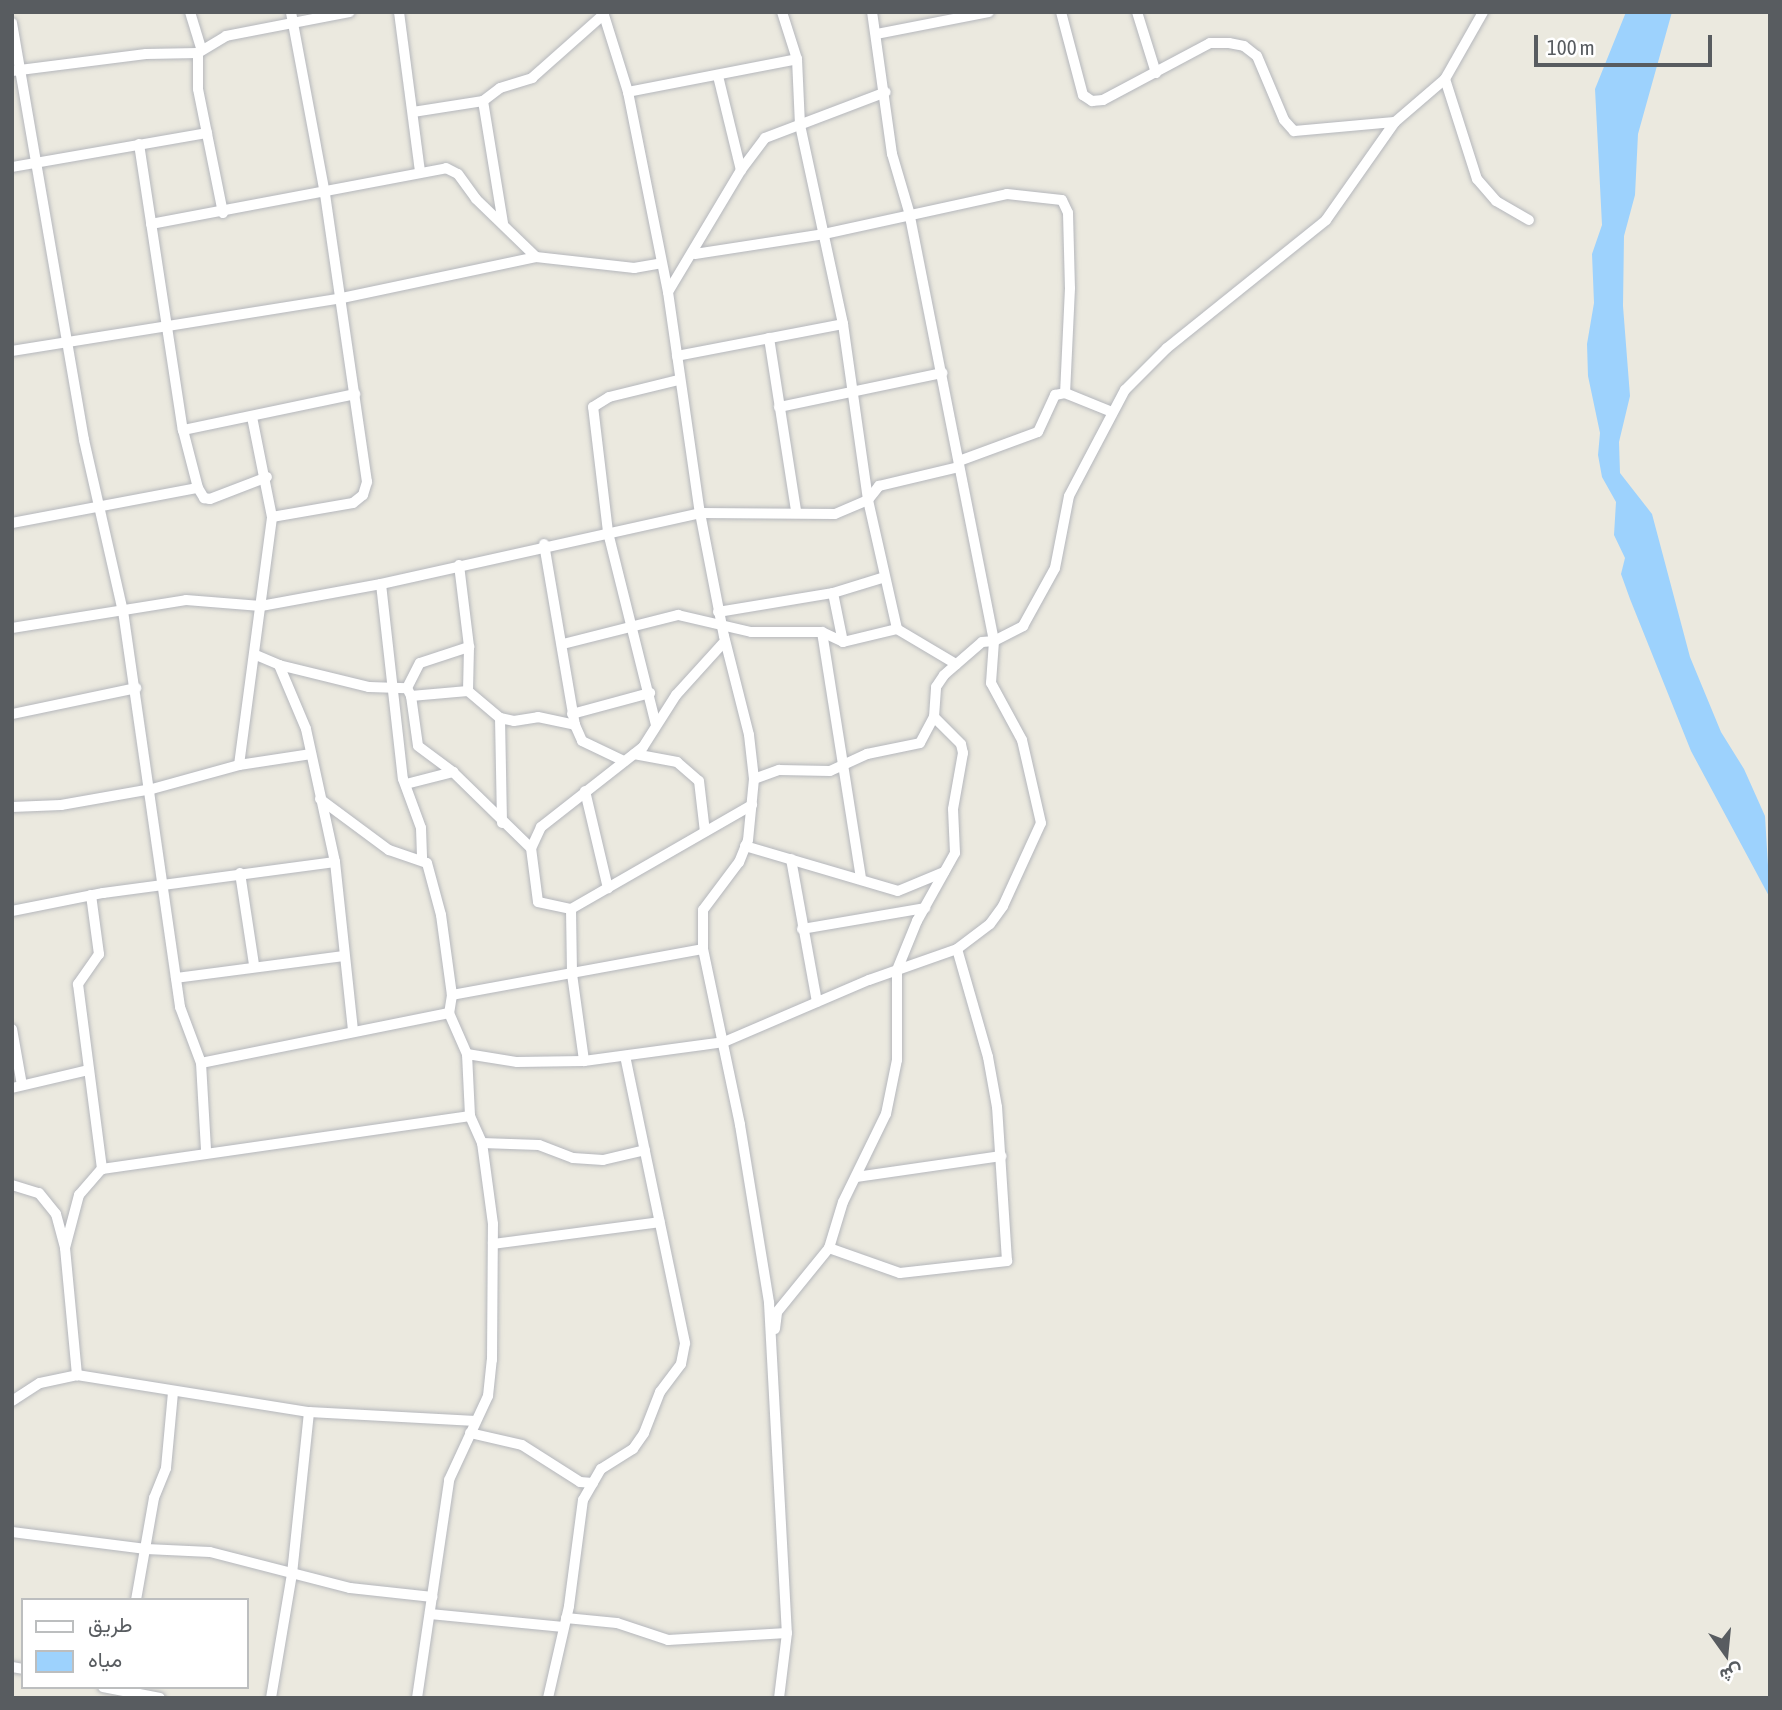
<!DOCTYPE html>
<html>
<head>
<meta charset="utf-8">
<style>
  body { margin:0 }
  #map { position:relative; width:1782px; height:1710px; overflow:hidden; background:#ebe9df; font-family:"Asap Condensed",Vazirmatn,sans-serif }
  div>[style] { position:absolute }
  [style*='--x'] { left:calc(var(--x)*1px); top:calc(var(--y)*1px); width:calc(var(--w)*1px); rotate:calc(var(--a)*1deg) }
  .water>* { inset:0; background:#9dd2fd }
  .roads { filter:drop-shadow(0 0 2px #b5b7bc) drop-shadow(0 0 2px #b5b7bc) }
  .minor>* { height:10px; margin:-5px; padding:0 5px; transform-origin:5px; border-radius:5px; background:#fff }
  span { translate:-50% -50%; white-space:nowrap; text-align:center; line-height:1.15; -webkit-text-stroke:6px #fff; paint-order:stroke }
  .frame { position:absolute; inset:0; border:14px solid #585c60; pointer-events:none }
  .legend { position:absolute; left:21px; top:1598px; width:228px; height:91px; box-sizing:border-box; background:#fff; border:2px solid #bcbebf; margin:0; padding:9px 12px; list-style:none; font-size:21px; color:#585c60 }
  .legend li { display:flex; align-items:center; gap:14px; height:35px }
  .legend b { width:35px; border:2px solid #bcbebf }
  .north { position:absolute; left:1691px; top:1619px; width:70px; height:70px; -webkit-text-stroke:5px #fff; paint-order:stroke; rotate:165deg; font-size:19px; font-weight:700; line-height:28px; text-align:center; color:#585c60 }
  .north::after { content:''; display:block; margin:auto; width:24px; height:32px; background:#585c60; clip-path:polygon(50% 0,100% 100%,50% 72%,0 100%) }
  .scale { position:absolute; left:1534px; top:35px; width:178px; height:32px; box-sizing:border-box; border:4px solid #585c60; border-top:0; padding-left:9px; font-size:21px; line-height:24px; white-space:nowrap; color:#585c60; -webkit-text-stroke:5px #fff; paint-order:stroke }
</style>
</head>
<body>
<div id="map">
  <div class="water">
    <div style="clip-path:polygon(1626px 12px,1672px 12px,1638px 134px,1635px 195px,1624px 236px,1623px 306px,1630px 396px,1619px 442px,1620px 473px,1652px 514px,1690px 657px,1721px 732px,1744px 769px,1765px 816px,1770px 898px,1691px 751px,1630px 599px,1621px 574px,1625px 558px,1614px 535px,1616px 502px,1602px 477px,1598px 455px,1600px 433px,1588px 376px,1587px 344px,1594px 303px,1592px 254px,1602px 225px,1595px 89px)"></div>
  </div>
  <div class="roads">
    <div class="minor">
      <div style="--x:190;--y:12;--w:38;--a:73"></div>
      <div style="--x:399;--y:12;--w:161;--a:82.5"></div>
      <div style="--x:603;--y:12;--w:84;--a:72.6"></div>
      <div style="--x:628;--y:92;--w:204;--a:78.7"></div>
      <div style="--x:668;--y:292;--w:223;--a:81.8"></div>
      <div style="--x:700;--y:513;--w:125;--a:79"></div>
      <div style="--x:724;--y:636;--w:102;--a:75.8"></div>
      <div style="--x:749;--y:735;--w:44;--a:83.5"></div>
      <div style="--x:754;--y:779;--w:61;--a:95.6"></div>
      <div style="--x:748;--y:840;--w:24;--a:112"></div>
      <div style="--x:739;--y:862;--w:60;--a:126.9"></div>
      <div style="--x:703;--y:910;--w:39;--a:90"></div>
      <div style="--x:703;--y:949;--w:180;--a:78.1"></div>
      <div style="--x:740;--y:1125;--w:180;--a:80.7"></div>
      <div style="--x:769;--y:1303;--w:330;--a:86.9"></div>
      <div style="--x:787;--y:1633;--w:65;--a:97"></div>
      <div style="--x:782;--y:12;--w:49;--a:72.3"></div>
      <div style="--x:797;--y:59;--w:66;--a:87.4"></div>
      <div style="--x:800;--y:125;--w:204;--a:77.8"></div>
      <div style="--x:843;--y:324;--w:178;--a:81.9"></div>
      <div style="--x:868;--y:500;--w:132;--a:77.3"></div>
      <div style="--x:1061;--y:12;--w:86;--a:75.2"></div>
      <div style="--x:1083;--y:95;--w:11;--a:34"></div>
      <div style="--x:1092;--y:101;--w:11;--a:-5"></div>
      <div style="--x:1103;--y:100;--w:121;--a:-28"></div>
      <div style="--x:1210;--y:43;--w:19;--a:0"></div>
      <div style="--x:1229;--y:43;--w:15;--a:11"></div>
      <div style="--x:1244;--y:46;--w:16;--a:38"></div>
      <div style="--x:1257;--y:56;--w:69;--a:67.1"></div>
      <div style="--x:1284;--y:120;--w:15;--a:48"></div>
      <div style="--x:1294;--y:131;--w:101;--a:-5.1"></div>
      <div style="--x:1137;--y:12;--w:64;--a:72.7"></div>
      <div style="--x:12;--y:23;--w:423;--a:80.2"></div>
      <div style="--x:84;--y:440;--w:175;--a:77.2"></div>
      <div style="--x:123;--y:611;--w:400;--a:81.8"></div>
      <div style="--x:180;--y:1007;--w:60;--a:69.4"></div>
      <div style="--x:201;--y:1063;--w:88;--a:86.7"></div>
      <div style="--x:877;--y:34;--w:114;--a:-11.1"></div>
      <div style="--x:12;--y:71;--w:135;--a:-7.2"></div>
      <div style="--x:146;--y:54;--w:52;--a:-1.1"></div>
      <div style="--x:718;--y:76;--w:97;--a:76.3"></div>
      <div style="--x:1445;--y:79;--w:105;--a:72.3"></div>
      <div style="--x:1477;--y:179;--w:29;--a:49"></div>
      <div style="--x:1496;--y:201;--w:38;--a:30"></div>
      <div style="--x:628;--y:92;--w:172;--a:-11"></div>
      <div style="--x:483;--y:101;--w:124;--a:80.7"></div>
      <div style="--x:413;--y:112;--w:71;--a:-8.9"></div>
      <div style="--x:483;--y:101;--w:21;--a:-37"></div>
      <div style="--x:500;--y:88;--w:34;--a:-17"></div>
      <div style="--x:532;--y:78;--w:96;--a:-41.6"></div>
      <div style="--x:139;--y:144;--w:289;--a:81.3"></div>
      <div style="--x:183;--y:430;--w:60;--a:75.5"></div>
      <div style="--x:198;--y:488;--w:12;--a:59"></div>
      <div style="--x:204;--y:498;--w:6;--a:9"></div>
      <div style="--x:210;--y:499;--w:61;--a:-21.1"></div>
      <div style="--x:12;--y:167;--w:198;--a:-9.9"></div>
      <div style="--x:223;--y:213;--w:126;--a:-101.4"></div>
      <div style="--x:198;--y:89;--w:36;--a:-90"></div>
      <div style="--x:198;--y:53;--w:33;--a:-31"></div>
      <div style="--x:226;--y:36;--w:126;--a:-11"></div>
      <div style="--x:151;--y:224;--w:300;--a:-10.7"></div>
      <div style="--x:446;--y:168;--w:13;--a:27"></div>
      <div style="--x:458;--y:174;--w:31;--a:54"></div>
      <div style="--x:476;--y:199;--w:83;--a:44"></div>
      <div style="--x:695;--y:254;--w:131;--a:-8.8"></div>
      <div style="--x:824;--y:234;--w:187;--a:-12.3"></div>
      <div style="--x:1007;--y:194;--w:55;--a:6.2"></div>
      <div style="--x:1062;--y:200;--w:14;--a:65"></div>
      <div style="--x:1068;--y:213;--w:75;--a:88.5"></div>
      <div style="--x:1070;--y:288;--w:105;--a:92.7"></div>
      <div style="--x:668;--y:292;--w:142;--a:-59.1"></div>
      <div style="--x:741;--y:170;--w:40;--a:-53"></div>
      <div style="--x:765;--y:138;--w:129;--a:-20.8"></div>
      <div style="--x:769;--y:338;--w:175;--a:81.1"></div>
      <div style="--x:12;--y:351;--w:334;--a:-9.1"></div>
      <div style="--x:342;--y:298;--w:198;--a:-11.9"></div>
      <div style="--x:536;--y:257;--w:99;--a:6.4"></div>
      <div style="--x:634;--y:268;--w:27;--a:-10"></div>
      <div style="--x:677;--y:356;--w:169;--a:-10.9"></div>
      <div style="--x:779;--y:407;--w:167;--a:-11.8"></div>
      <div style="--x:183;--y:430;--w:176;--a:-11.8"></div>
      <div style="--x:959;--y:461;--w:84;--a:-20.2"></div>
      <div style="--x:1038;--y:432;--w:41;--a:-65.3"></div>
      <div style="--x:1055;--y:395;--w:10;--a:-11"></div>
      <div style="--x:1065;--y:393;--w:51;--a:22"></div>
      <div style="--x:272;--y:517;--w:82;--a:-9.8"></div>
      <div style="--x:353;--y:503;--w:13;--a:-39"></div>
      <div style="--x:363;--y:495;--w:14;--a:-73"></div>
      <div style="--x:367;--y:482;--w:291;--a:-98.3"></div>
      <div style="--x:325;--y:194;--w:185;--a:-100.6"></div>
      <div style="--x:12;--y:523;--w:189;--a:-10.7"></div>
      <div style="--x:544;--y:544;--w:184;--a:80.3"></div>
      <div style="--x:459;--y:565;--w:83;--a:83"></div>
      <div style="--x:469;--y:647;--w:44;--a:91.3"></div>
      <div style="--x:381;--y:584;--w:196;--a:83.6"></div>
      <div style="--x:403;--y:779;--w:52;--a:69.8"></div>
      <div style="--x:421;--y:828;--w:31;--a:88"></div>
      <div style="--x:833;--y:593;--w:50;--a:78.5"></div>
      <div style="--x:718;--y:612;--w:117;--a:-9.4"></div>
      <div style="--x:833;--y:593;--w:54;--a:-17.1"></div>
      <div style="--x:12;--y:628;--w:176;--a:-9.1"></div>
      <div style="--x:186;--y:600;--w:75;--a:4.6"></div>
      <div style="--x:261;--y:606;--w:122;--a:-10.4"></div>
      <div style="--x:381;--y:584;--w:327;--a:-12.5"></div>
      <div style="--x:700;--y:513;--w:135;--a:0.4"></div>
      <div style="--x:835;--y:514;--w:36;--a:-23"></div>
      <div style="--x:868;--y:500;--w:18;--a:-52"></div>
      <div style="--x:879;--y:486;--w:82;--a:-13.4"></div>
      <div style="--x:822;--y:632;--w:250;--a:81"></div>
      <div style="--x:725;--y:641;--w:73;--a:132.2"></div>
      <div style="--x:676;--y:695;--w:62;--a:122.4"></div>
      <div style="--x:643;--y:747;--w:130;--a:141.9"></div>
      <div style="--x:541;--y:827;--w:23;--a:115"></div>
      <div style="--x:531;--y:848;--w:54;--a:82.6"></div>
      <div style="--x:538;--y:902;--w:34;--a:12"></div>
      <div style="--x:571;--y:909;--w:209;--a:-29.9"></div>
      <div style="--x:563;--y:644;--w:119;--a:-14.2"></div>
      <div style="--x:678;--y:615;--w:75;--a:13.1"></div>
      <div style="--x:751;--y:632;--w:71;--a:0"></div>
      <div style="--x:822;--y:632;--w:23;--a:25"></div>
      <div style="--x:843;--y:642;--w:56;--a:-13.5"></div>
      <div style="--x:897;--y:629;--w:69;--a:30.7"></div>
      <div style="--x:256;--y:655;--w:25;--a:23"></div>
      <div style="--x:279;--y:665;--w:93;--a:13.7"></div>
      <div style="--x:369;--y:687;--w:38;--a:2"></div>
      <div style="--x:407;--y:688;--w:9;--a:63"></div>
      <div style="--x:411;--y:696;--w:57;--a:-5"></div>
      <div style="--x:468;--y:691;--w:42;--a:40.2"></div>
      <div style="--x:500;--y:718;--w:14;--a:12"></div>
      <div style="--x:514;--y:721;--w:24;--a:-9"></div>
      <div style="--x:538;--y:717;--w:38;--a:12"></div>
      <div style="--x:575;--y:725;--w:17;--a:66"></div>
      <div style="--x:582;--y:741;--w:47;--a:25.5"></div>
      <div style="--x:279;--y:665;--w:69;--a:67.1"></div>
      <div style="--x:306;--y:729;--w:136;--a:77.7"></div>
      <div style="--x:335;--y:862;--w:169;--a:83.9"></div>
      <div style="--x:407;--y:688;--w:28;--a:-63"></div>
      <div style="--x:420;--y:663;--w:52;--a:-18.1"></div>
      <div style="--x:411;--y:696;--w:50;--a:82"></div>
      <div style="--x:418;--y:746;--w:44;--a:36.6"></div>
      <div style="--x:453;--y:772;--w:109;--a:44.3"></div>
      <div style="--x:12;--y:714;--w:127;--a:-11.8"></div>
      <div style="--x:572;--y:714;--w:81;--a:-15.1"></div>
      <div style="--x:500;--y:718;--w:105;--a:88.9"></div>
      <div style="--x:656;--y:725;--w:199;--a:-104"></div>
      <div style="--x:608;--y:532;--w:126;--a:-96.8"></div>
      <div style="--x:593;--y:407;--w:19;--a:-32"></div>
      <div style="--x:609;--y:397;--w:72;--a:-13.7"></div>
      <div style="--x:634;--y:754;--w:44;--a:10.5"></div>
      <div style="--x:677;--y:762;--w:29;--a:41"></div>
      <div style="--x:699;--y:781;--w:51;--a:83.3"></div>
      <div style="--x:239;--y:765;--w:250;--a:-82.4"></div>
      <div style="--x:272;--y:517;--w:102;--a:-101.3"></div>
      <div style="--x:754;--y:779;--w:27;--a:-20"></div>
      <div style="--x:779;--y:770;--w:51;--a:1.1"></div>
      <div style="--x:830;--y:771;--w:41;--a:-24.7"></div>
      <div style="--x:867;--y:754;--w:54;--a:-11.7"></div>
      <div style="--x:920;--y:743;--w:30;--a:-62"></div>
      <div style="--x:934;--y:717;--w:30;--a:-86"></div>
      <div style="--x:936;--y:687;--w:14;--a:-56"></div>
      <div style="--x:944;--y:675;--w:50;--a:-41"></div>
      <div style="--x:982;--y:642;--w:12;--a:-5"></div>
      <div style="--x:994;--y:641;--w:33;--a:-27"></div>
      <div style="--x:1023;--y:626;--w:66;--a:-61.1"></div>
      <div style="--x:1055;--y:568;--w:73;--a:-79"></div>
      <div style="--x:1069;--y:496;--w:120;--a:-62.2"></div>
      <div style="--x:1125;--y:390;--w:59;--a:-45"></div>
      <div style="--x:1167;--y:348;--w:204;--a:-38.8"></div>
      <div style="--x:1326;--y:220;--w:120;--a:-54.9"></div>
      <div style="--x:1395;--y:122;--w:66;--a:-40.7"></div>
      <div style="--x:1445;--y:79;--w:77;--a:-60.4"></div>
      <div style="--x:406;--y:784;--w:49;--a:-14.3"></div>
      <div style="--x:585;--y:791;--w:100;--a:76.7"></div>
      <div style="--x:320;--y:799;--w:86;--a:36.5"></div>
      <div style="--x:389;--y:850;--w:40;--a:18.9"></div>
      <div style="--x:427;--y:863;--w:54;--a:74.9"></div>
      <div style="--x:441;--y:915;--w:81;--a:82.2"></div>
      <div style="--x:452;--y:995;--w:18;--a:99"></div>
      <div style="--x:449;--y:1013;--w:45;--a:66.3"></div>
      <div style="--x:467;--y:1054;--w:62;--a:87.2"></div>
      <div style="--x:12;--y:807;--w:49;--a:-2.3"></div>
      <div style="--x:61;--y:805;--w:92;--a:-10"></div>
      <div style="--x:152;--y:789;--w:90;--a:-15.4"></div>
      <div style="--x:239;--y:765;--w:73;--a:-8.7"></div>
      <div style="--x:745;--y:846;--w:159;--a:16.4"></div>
      <div style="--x:898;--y:891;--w:50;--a:-22.4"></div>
      <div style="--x:791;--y:859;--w:145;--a:79.7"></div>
      <div style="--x:240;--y:873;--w:93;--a:81.3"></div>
      <div style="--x:91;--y:895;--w:60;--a:82.3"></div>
      <div style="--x:99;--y:954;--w:37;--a:125"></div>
      <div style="--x:78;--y:984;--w:187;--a:82.6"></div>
      <div style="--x:571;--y:909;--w:65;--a:89.1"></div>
      <div style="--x:572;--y:974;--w:88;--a:82.1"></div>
      <div style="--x:12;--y:911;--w:93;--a:-11.2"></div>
      <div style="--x:103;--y:893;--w:234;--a:-7.6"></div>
      <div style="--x:802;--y:929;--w:125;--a:-9.7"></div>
      <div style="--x:176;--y:978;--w:168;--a:-7.5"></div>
      <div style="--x:452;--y:995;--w:255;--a:-10.4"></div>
      <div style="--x:12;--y:1029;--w:57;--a:79.9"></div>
      <div style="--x:467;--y:1054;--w:51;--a:9.1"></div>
      <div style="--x:517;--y:1062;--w:67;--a:-0.9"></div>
      <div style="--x:584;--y:1061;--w:141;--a:-7.7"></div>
      <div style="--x:724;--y:1042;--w:158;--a:-23.2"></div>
      <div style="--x:869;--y:980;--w:93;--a:-19.4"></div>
      <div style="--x:957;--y:949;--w:41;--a:-37.1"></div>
      <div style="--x:990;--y:924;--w:22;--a:-54"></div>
      <div style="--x:1003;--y:906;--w:91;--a:-65.4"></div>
      <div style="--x:1041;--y:823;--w:85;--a:-102.9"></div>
      <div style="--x:1022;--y:740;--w:65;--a:-118.5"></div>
      <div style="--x:991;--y:683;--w:42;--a:-85.9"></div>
      <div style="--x:994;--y:641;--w:434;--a:-101.2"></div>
      <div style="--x:910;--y:215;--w:64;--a:-106.4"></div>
      <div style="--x:892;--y:154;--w:143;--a:-98"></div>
      <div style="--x:201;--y:1063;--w:253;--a:-11.4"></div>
      <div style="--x:12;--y:1088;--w:78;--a:-13.3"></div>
      <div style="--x:856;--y:1177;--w:147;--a:-8.2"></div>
      <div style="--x:12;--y:1185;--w:28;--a:17"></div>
      <div style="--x:39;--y:1193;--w:27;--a:51"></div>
      <div style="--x:56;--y:1214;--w:35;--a:75"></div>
      <div style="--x:65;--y:1248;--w:128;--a:84.6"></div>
      <div style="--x:493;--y:1244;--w:168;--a:-7.5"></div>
      <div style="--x:65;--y:1248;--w:55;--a:-75.2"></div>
      <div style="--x:79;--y:1195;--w:35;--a:-49"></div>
      <div style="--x:102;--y:1169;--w:372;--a:-8.2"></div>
      <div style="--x:470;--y:1116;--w:30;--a:66"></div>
      <div style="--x:829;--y:1248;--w:75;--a:19.4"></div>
      <div style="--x:900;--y:1273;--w:108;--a:-6.4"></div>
      <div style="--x:1007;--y:1261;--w:154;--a:-93.7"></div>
      <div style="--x:997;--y:1107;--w:51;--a:-100.2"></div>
      <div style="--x:988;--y:1057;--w:112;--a:-106"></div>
      <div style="--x:775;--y:1329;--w:17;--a:-83"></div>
      <div style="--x:777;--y:1312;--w:82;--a:-50.9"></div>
      <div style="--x:829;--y:1248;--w:48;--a:-73.1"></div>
      <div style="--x:843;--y:1202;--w:98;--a:-64"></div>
      <div style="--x:886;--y:1114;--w:55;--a:-78.5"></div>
      <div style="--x:897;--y:1060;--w:90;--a:-90"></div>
      <div style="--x:897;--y:970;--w:53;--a:-67.8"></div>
      <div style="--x:917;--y:921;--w:78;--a:-60.8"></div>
      <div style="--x:955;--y:853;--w:44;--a:-92.6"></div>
      <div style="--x:953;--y:809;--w:57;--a:-79.9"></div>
      <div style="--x:963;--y:753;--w:9;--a:-103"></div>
      <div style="--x:961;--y:744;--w:38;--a:-135"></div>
      <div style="--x:12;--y:1401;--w:33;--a:-33"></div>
      <div style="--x:40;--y:1383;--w:38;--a:-12"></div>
      <div style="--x:77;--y:1375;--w:235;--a:9.1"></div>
      <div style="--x:309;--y:1412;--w:167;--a:3.1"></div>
      <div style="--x:470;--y:1433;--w:53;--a:13"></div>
      <div style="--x:522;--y:1445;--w:69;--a:32.5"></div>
      <div style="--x:580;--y:1482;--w:13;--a:4"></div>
      <div style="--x:12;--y:1532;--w:135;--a:7.2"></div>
      <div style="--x:146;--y:1549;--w:64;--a:2.7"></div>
      <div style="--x:210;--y:1552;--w:145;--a:14.4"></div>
      <div style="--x:350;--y:1588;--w:83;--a:6.2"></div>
      <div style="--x:136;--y:1600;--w:104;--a:-80"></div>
      <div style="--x:154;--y:1498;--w:32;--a:-68"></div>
      <div style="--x:166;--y:1468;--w:75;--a:-84.7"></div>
      <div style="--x:430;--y:1614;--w:134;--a:5.6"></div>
      <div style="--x:566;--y:1618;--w:51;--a:5.6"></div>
      <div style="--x:617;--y:1623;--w:54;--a:18.4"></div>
      <div style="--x:668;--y:1640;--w:119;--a:-3.4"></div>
      <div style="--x:12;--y:1667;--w:11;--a:10"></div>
      <div style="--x:103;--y:1687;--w:58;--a:10.9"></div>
      <div style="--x:271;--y:1698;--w:126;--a:-80.4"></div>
      <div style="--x:292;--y:1574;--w:163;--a:-84"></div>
      <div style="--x:417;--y:1698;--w:220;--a:-81.6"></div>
      <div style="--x:449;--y:1480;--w:93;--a:-65.1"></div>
      <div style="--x:488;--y:1396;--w:36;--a:-84"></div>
      <div style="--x:492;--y:1360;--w:136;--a:-89.6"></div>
      <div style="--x:493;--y:1224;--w:82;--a:-97.7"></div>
      <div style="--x:482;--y:1143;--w:57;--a:2"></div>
      <div style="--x:539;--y:1145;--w:36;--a:21"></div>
      <div style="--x:573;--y:1158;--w:30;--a:4"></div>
      <div style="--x:603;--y:1160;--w:43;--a:-13.4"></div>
      <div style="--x:548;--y:1698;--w:94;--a:-77.1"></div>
      <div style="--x:569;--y:1606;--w:107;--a:-82.5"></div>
      <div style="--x:583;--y:1500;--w:36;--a:-60"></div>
      <div style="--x:601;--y:1469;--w:38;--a:-32"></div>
      <div style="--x:633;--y:1449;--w:19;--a:-55"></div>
      <div style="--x:644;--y:1433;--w:44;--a:-68.7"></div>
      <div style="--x:660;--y:1392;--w:35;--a:-53"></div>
      <div style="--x:681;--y:1364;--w:21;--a:-79"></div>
      <div style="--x:685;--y:1343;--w:293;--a:-101.8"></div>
    </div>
  </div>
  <div class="frame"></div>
  <ul class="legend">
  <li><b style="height:9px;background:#fff"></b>طريق</li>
  <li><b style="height:19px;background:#9dd2fd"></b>مياه</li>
  </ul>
  <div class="north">ش</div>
  <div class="scale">100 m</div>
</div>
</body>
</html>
